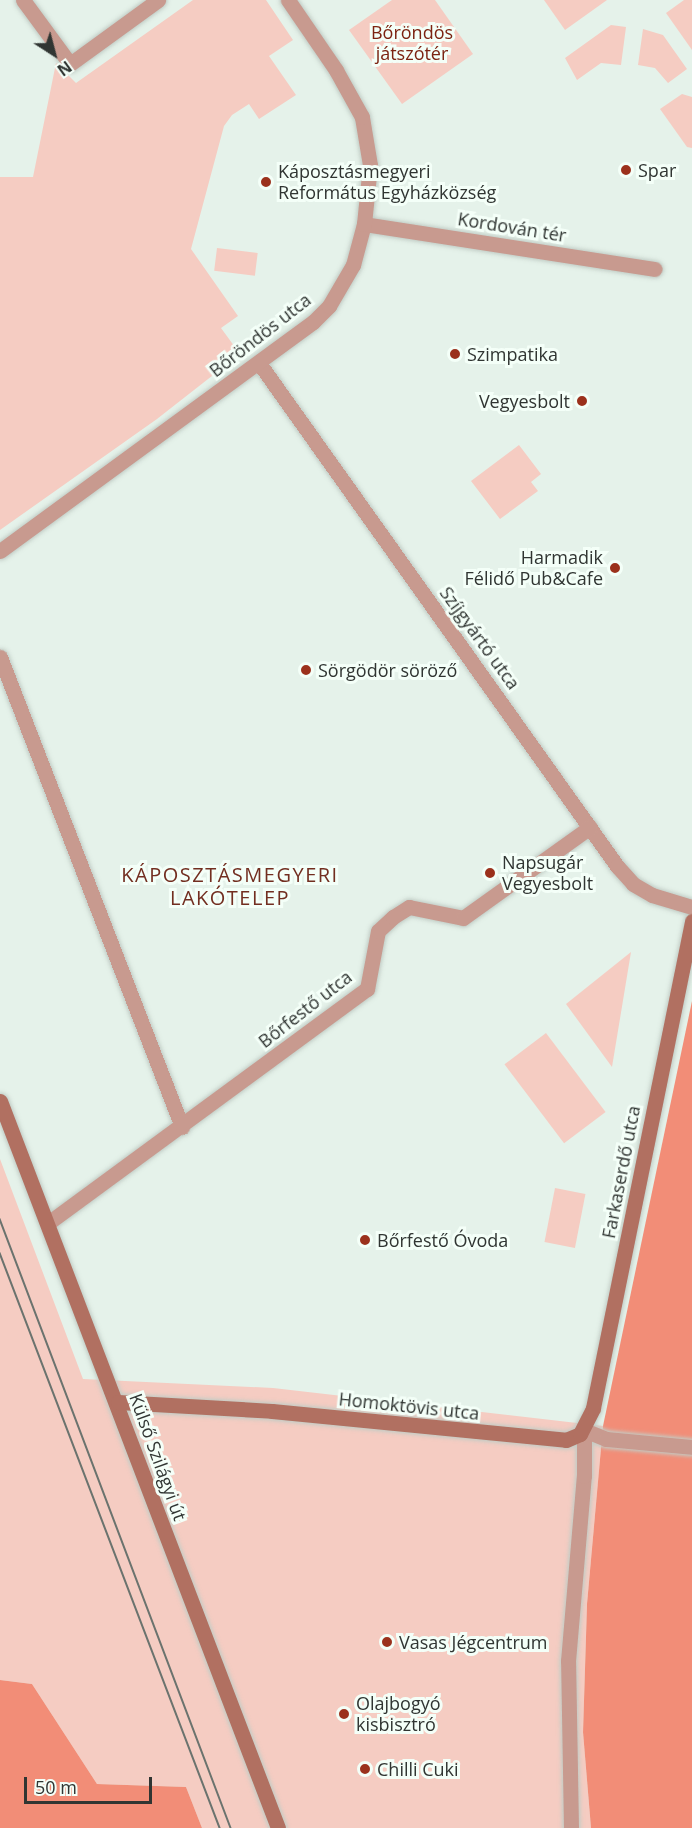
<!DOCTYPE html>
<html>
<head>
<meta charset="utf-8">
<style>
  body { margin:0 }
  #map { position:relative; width:692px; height:1828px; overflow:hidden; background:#e5f2ea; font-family:"Open Sans",sans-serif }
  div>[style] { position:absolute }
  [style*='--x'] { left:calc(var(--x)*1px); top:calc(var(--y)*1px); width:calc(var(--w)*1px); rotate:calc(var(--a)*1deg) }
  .green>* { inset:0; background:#f5ccc2; transform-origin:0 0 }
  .forest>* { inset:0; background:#f28d77 }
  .roads { filter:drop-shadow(0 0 2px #c1ccc5) drop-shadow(0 0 2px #c1ccc5) }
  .street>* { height:15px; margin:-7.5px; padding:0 7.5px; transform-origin:7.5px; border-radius:7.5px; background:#c89a8f }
  .secondary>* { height:15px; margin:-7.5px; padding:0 7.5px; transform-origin:7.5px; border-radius:7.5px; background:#b17061 }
  .tram>* { height:1.5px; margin:-0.75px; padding:0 0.75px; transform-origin:0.75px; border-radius:0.75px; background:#6b736e }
  .dots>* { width:16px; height:16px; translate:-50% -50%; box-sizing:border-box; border:3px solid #f4fff8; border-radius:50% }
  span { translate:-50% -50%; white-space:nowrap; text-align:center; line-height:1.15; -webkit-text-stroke:6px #f4fff8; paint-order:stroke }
  .park-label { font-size:18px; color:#7c2311 }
  .poi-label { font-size:18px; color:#303532 }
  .left { translate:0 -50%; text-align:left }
  .right { translate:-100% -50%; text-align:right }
  .street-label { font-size:18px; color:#303532 }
  .neighbourhood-label { font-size:20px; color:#722e20; letter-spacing:1.5px }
  .north { position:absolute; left:24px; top:24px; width:60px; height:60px; -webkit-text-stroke:4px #f4fff8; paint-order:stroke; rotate:144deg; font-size:16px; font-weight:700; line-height:24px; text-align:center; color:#303532 }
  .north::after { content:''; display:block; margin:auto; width:21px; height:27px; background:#303532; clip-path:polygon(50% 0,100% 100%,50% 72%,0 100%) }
  .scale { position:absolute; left:24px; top:1777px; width:128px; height:27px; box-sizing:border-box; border:3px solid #303532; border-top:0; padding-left:8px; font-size:18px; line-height:21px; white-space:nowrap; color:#303532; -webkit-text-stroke:4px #f4fff8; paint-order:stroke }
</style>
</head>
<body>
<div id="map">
  <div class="green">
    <div style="clip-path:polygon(193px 0,266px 0,293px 40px,269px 56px,296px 95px,259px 119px,249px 104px,232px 115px,224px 126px,191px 249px,238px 316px,221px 328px,240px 354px,157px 419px,0 530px,0 177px,33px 177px,56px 63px,76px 83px)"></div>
    <div style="clip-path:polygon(392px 0,435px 0,473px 54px,402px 104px,349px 30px)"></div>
    <div style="clip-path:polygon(544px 0,607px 0,565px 30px)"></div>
    <div style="clip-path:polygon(684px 0,692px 0,692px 50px,666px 13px)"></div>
    <div style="clip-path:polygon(611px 25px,626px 27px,621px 65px,601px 63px,577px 80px,565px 58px)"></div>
    <div style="clip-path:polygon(643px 29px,663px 35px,687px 69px,668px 83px,655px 68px,638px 65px)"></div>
    <div style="clip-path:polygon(682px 94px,692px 97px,692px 148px,687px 147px,660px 109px)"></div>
    <div style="left:217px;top:248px;width:41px;height:23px;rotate:7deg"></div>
    <div style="clip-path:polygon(519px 445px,541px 474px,531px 482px,538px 491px,500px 519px,471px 481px)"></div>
    <div style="clip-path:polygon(631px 952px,612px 1067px,566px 1004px)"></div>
    <div style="left:546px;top:1033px;width:99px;height:52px;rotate:53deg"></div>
    <div style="clip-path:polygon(0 1159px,83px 1379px,273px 1388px,603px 1426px,587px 1604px,583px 1732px,591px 1828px,202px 1828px,186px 1787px,97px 1784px,32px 1684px,0 1680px)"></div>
    <div style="left:555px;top:1188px;width:31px;height:55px;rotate:11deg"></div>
  </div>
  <div class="forest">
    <div style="clip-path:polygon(692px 1001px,692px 1828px,591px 1828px,583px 1732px,587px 1604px,603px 1426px)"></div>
    <div style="clip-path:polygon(0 1680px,32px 1684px,97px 1784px,186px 1787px,202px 1828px,0 1828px)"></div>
  </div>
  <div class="roads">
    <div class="street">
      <div style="--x:23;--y:0;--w:79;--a:53.7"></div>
      <div style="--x:70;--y:64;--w:109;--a:-36"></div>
      <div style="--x:364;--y:224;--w:294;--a:8.8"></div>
      <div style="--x:259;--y:363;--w:617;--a:54.56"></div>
      <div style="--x:617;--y:866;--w:24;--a:48"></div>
      <div style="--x:633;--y:884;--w:22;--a:30"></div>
      <div style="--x:652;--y:895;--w:42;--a:16.7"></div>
      <div style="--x:0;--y:551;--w:388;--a:-36.2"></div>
      <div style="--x:313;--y:322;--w:23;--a:-45"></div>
      <div style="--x:329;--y:306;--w:48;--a:-59.7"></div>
      <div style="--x:353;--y:265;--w:42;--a:-75"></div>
      <div style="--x:364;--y:224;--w:59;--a:-84.2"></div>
      <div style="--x:370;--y:165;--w:49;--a:-99.5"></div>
      <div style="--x:362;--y:117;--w:54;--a:-119"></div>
      <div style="--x:336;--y:70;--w:85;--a:-124.4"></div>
      <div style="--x:0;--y:657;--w:504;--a:68.83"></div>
      <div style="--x:48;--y:1223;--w:396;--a:-36.3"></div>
      <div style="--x:367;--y:989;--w:59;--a:-79.3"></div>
      <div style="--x:378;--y:931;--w:21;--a:-43"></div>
      <div style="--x:393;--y:917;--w:19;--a:-32"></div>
      <div style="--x:409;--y:907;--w:55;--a:11.5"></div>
      <div style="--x:463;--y:918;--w:156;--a:-35.6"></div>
      <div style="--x:571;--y:1828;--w:167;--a:-91"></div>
      <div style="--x:568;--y:1661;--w:186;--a:-85.1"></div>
      <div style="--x:584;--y:1476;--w:46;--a:-90"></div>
      <div style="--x:584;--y:1430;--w:24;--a:22"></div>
      <div style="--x:606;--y:1439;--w:86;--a:5.3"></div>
    </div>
    <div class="secondary">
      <div style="--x:0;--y:1101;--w:778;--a:69.07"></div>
      <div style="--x:118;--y:1402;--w:154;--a:3.3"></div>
      <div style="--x:272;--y:1411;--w:295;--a:5.6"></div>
      <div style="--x:566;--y:1440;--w:15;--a:-23"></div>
      <div style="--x:580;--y:1434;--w:29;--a:-63"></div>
      <div style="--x:593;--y:1408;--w:497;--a:-78.5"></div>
    </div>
  </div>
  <div class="tram">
    <div style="--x:0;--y:1219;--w:651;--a:69.23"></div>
    <div style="--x:0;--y:1253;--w:616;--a:69.06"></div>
  </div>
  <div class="dots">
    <div style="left:626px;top:170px;background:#9b311c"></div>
    <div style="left:266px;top:182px;background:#9b311c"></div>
    <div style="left:455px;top:354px;background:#9b311c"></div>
    <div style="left:582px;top:401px;background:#9b311c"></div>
    <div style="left:615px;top:568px;background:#9b311c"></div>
    <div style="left:306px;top:670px;background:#9b311c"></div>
    <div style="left:490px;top:873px;background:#9b311c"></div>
    <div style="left:365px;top:1240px;background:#9b311c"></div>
    <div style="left:387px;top:1642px;background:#9b311c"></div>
    <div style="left:344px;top:1714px;background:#9b311c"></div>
    <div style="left:365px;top:1769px;background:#9b311c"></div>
  </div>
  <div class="park-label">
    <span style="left:412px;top:43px">Bőröndös<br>játszótér</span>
  </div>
  <div class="poi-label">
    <span class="left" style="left:638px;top:170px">Spar</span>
    <span class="left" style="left:278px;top:182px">Káposztásmegyeri<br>Református Egyházközség</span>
    <span class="left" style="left:467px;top:354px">Szimpatika</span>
    <span class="right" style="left:570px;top:401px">Vegyesbolt</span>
    <span class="right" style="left:603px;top:568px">Harmadik<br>Félidő Pub&amp;Cafe</span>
    <span class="left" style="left:318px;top:670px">Sörgödör söröző</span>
    <span class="left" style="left:502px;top:873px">Napsugár<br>Vegyesbolt</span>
    <span class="left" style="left:377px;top:1240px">Bőrfestő Óvoda</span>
    <span class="left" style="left:399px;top:1642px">Vasas Jégcentrum</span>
    <span class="left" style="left:356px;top:1714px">Olajbogyó<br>kisbisztró</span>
    <span class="left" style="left:377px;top:1769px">Chilli Cuki</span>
  </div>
  <div class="street-label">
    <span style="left:512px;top:227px;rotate:9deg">Kordován tér</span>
    <span style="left:260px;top:335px;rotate:-38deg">Bőröndös utca</span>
    <span style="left:480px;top:638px;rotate:54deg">Szíjgyártó utca</span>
    <span style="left:305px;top:1009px;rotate:-38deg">Bőrfestő utca</span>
    <span style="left:621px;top:1172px;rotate:-79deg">Farkaserdő utca</span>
    <span style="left:409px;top:1406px;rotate:6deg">Homoktövis utca</span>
    <span style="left:158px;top:1457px;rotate:70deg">Külső Szilágyi út</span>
  </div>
  <div class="neighbourhood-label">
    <span style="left:230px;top:886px">KÁPOSZTÁSMEGYERI<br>LAKÓTELEP</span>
  </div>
  <div class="north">N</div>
  <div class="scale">50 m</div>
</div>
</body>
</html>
